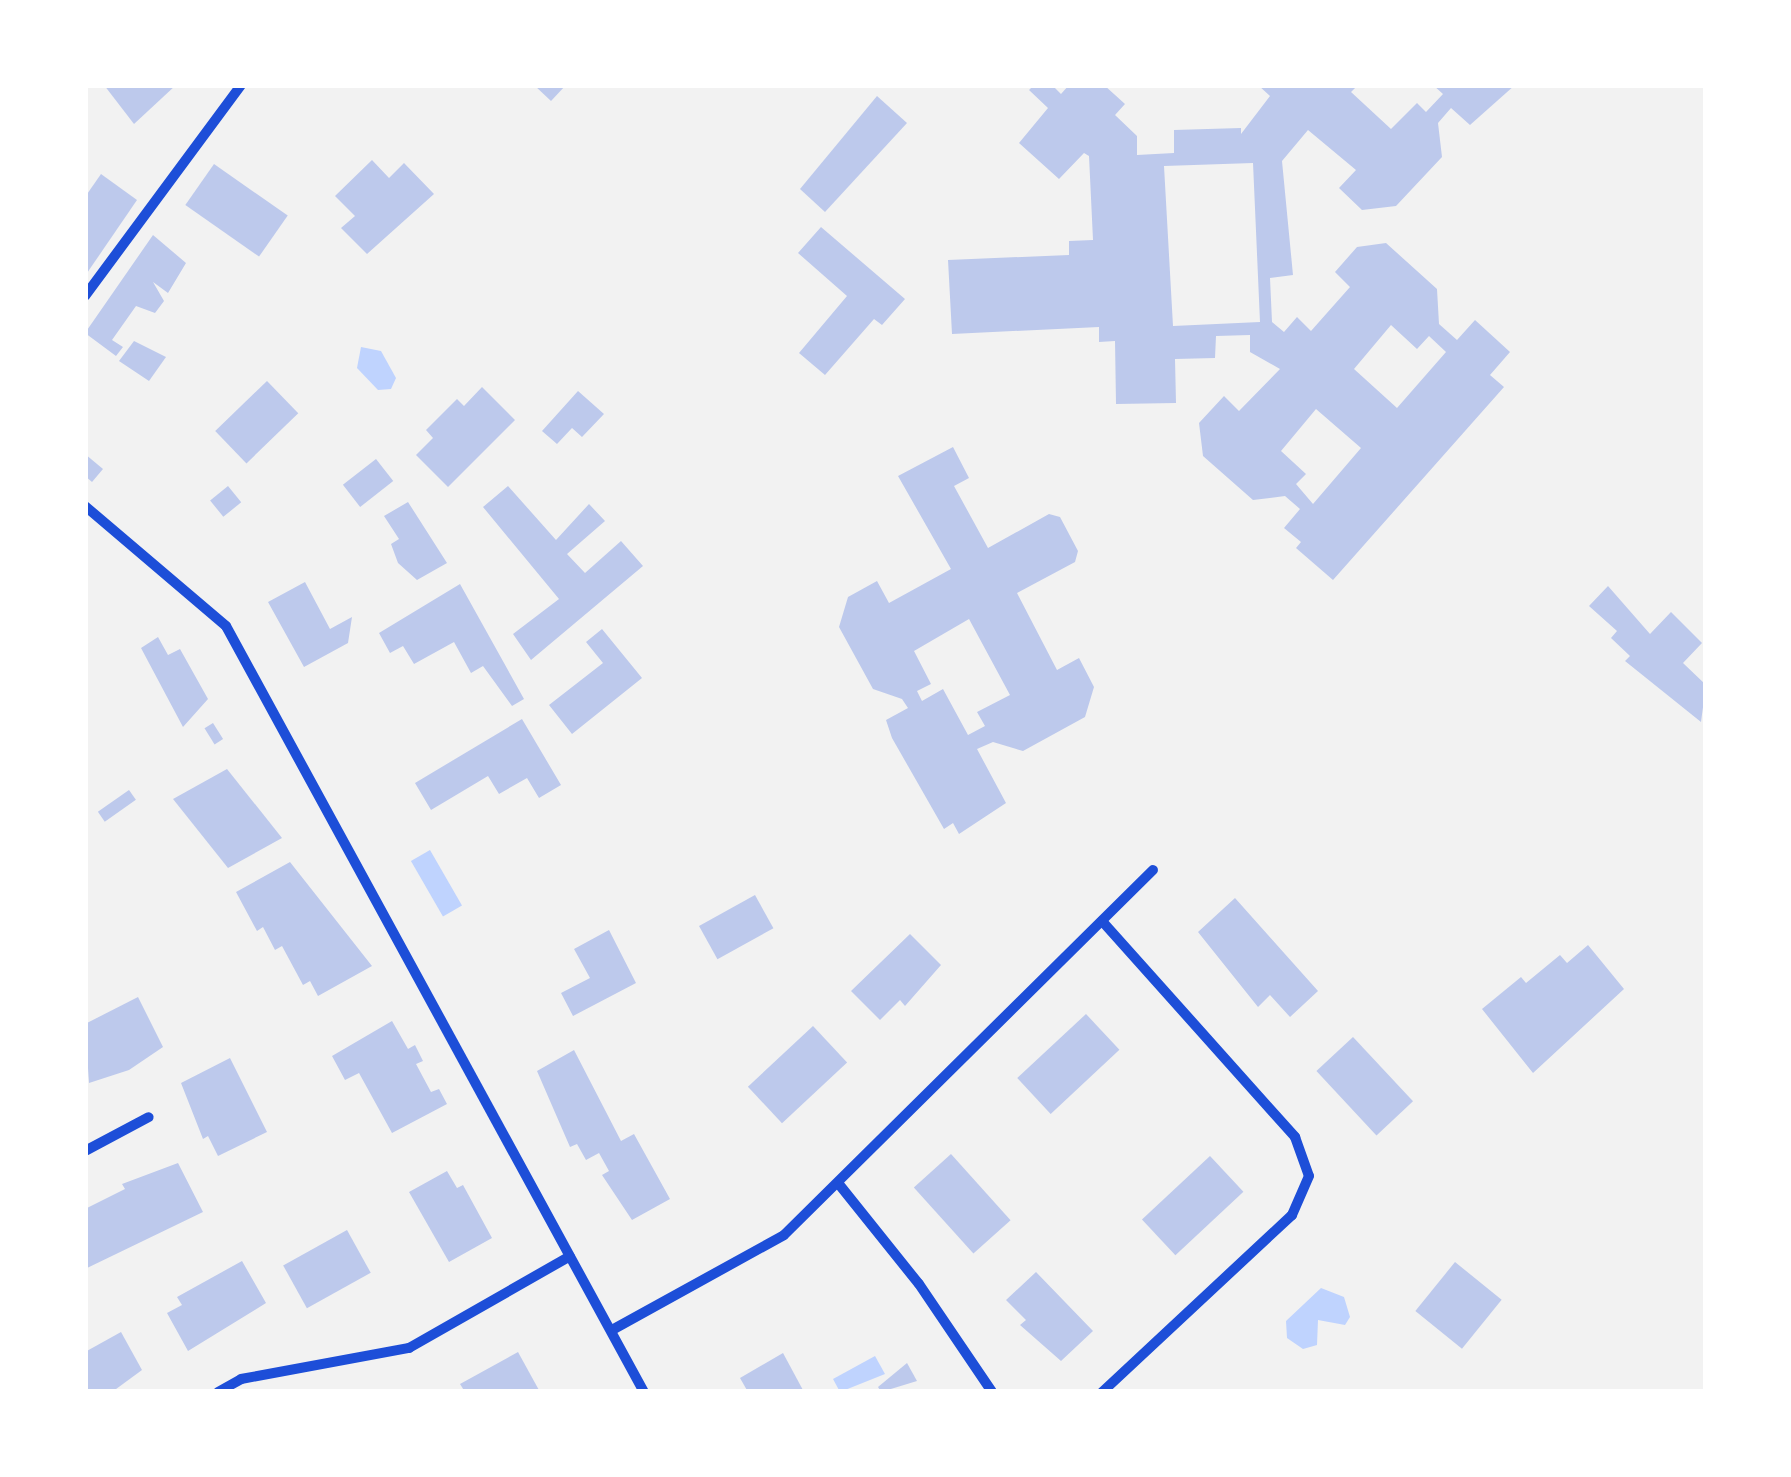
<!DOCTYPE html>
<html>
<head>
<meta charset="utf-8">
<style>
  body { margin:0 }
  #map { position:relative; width:1791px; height:1477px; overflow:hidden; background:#f2f2f2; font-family:Literata,serif }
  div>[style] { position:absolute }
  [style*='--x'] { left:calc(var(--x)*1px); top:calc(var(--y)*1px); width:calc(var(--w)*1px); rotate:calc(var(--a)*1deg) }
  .water>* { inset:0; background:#bfd3fe; transform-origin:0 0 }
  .building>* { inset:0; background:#bdc9ec; transform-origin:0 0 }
  .minor>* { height:10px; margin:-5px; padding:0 5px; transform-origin:5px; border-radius:5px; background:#1d4ed8 }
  span { translate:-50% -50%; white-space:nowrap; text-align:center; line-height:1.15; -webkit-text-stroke:10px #fff; paint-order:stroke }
  .frame { position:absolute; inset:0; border:88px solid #fff; pointer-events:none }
</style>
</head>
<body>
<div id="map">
  <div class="water">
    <div style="clip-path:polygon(361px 347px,381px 351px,396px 378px,391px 389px,378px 390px,357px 368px)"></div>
    <div style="left:430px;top:850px;width:64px;height:22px;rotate:60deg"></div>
    <div style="clip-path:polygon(1321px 1288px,1344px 1297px,1350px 1317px,1345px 1325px,1318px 1320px,1317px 1345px,1303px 1349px,1287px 1338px,1286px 1321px)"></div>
    <div style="clip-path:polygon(875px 1356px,885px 1374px,840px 1392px,833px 1379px)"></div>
  </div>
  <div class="building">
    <div style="clip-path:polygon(104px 85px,176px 85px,134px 124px)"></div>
    <div style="clip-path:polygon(534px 85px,566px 85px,551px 101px)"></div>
    <div style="clip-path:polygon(evenodd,1034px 85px,1052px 85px,1061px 94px,1069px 85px,1104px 85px,1125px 104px,1115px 115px,1137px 136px,1137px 155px,1174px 153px,1174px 130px,1241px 128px,1241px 134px,1270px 96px,1258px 85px,1358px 85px,1351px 92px,1391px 129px,1417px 103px,1426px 112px,1443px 94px,1433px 85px,1515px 85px,1470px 125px,1451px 108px,1438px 123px,1442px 157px,1396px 206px,1362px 210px,1339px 188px,1356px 170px,1308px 130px,1282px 161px,1293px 275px,1270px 278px,1272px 322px,1284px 332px,1297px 317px,1311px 331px,1350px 287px,1335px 272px,1357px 247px,1386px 243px,1437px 289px,1439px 324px,1457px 340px,1475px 320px,1510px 352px,1490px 375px,1504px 387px,1333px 580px,1296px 548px,1301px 542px,1284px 528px,1300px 509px,1285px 496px,1253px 500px,1203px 456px,1199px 423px,1224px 396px,1239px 411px,1280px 369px,1250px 352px,1250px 335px,1216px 336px,1215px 358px,1175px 359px,1176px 403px,1116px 404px,1115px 341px,1099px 342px,1099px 327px,952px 334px,948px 260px,1069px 255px,1069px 241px,1093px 240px,1089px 156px,1084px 153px,1059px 179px,1019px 143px,1048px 108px,1029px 90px,1034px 85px,1253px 163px,1260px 322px,1173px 326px,1164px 166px,1253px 163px,1034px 85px,1391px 325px,1417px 349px,1429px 336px,1446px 352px,1397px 408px,1354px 369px,1391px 325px,1034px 85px,1316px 409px,1361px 448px,1313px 504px,1296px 484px,1306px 474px,1281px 451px,1316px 409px)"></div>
    <div style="clip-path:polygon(877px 96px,907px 123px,825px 212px,800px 189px)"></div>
    <div style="clip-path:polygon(372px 160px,389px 178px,404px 163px,434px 194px,367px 254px,341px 228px,355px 216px,335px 196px)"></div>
    <div style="left:214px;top:164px;width:90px;height:50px;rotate:35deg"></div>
    <div style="clip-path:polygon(101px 174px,137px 200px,85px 276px,85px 197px)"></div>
    <div style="clip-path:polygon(821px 227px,905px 299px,882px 325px,874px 319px,825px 375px,799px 353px,847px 296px,798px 253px)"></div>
    <div style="clip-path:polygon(153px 235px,186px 263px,168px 293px,153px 282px,164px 301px,155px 313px,136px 306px,112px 340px,123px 347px,116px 356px,85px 333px)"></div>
    <div style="clip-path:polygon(134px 341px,166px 357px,149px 381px,119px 361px)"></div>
    <div style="left:267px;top:381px;width:45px;height:72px;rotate:46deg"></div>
    <div style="clip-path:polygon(482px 387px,515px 420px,448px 487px,416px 455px,433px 438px,426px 430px,457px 399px,464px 406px)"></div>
    <div style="clip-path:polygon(578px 391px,604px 414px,582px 437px,572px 428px,557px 444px,542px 431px)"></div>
    <div style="clip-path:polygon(evenodd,953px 447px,969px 478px,954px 486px,988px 548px,1049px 514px,1060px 517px,1078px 551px,1075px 562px,1017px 593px,1057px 670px,1079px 658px,1094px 687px,1085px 717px,1023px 751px,993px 742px,977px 749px,1006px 803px,959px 834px,953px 823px,944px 829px,892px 738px,886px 720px,908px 708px,902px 699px,873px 689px,839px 627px,848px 597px,877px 581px,889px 603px,951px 569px,898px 476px,953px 447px,969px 619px,1010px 695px,977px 712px,985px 726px,968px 735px,943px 689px,922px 701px,917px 691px,931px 684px,914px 651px,969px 619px)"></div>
    <div style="clip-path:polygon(85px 454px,103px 469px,92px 482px,85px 476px)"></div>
    <div style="left:376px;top:459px;width:28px;height:42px;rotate:52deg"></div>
    <div style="left:228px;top:486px;width:21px;height:23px;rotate:51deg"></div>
    <div style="clip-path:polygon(508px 486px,556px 540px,589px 504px,605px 521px,567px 554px,585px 573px,621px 541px,643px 566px,531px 660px,513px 634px,559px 599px,483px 507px)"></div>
    <div style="clip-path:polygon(408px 502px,447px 563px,417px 580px,398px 563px,391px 544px,399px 539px,384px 516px)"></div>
    <div style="clip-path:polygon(305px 582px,330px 629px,352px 617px,348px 643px,304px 667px,268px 602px)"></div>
    <div style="clip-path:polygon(460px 584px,524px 699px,512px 706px,483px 666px,471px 673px,454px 642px,414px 664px,403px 646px,390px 653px,379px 633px)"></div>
    <div style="clip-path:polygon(1608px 586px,1650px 634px,1671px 612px,1702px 643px,1683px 663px,1706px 685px,1701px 722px,1625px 661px,1630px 656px,1611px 638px,1617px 631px,1589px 606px)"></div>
    <div style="clip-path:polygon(602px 629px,642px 678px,572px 734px,549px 705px,603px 663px,586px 642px)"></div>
    <div style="clip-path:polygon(158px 637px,168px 655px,180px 649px,208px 699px,183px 727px,141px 648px)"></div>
    <div style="clip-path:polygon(522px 719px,561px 785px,539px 798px,527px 778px,499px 794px,488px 776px,431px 810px,415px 783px)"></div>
    <div style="left:213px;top:723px;width:19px;height:10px;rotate:58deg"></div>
    <div style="clip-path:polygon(227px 769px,282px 838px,228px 868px,173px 799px)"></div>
    <div style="left:129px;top:790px;width:12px;height:38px;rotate:55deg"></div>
    <div style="clip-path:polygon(290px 862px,372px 966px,318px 996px,310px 981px,303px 985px,282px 946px,275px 950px,263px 927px,257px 931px,236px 892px)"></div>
    <div style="left:755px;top:895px;width:38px;height:64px;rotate:61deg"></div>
    <div style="clip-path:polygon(1235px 898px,1318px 991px,1290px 1017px,1270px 995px,1258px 1007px,1198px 932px)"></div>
    <div style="clip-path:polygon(609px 930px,636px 983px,573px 1016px,561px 993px,590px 978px,574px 949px)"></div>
    <div style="clip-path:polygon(910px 934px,941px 965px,905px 1006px,900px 1000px,880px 1020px,851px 991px)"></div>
    <div style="clip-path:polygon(1588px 945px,1624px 989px,1533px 1073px,1482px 1009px,1521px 977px,1526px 983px,1560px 955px,1567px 963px)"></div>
    <div style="clip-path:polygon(138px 997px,163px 1047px,129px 1070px,89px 1083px,85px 1024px)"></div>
    <div style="left:1086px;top:1014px;width:49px;height:94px;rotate:47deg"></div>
    <div style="clip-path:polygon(392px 1021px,408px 1049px,415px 1045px,423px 1061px,416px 1064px,431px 1092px,439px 1089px,447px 1104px,392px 1133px,359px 1073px,345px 1080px,332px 1056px)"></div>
    <div style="left:813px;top:1026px;width:50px;height:89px;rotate:47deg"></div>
    <div style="left:1353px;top:1037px;width:88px;height:50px;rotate:47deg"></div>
    <div style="clip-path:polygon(574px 1050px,621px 1141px,634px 1134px,670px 1199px,632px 1220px,602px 1175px,609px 1171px,599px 1153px,586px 1160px,577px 1144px,570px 1147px,537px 1071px)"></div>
    <div style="clip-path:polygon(230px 1058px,267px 1132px,218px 1156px,208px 1136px,203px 1139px,181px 1083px)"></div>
    <div style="left:951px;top:1154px;width:89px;height:50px;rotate:48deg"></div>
    <div style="left:1210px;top:1156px;width:49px;height:93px;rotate:47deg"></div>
    <div style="clip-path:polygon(178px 1163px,203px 1212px,85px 1269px,85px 1209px,125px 1189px,122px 1184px)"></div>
    <div style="clip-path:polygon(447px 1171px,457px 1188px,463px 1185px,492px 1238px,449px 1262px,409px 1192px)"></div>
    <div style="left:347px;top:1230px;width:49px;height:73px;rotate:61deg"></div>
    <div style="clip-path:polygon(242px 1261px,266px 1303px,188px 1351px,167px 1313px,182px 1305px,177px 1297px)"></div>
    <div style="left:1455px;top:1262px;width:60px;height:63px;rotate:39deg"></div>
    <div style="clip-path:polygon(1036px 1272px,1093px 1331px,1061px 1361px,1020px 1325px,1026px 1320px,1006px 1300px)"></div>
    <div style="clip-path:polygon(121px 1332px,142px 1370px,112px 1392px,85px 1392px,85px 1352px)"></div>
    <div style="clip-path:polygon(518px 1352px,540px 1392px,465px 1392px,460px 1384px)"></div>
    <div style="clip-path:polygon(783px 1353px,804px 1392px,748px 1392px,740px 1378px)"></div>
    <div style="clip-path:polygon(907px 1363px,917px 1381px,881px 1392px,878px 1387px)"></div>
  </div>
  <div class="minor">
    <div style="--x:85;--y:296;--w:262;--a:-53.5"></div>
    <div style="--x:85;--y:506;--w:185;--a:40.4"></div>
    <div style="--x:226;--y:626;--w:873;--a:61.38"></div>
    <div style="--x:1102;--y:921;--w:290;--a:48.2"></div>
    <div style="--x:1295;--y:1137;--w:41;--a:70.3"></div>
    <div style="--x:1309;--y:1176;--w:43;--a:113.6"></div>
    <div style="--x:1292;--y:1215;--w:260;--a:137"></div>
    <div style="--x:85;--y:1151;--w:72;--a:-28"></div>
    <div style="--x:838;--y:1183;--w:129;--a:51.3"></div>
    <div style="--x:919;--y:1284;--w:130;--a:55.9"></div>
    <div style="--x:612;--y:1330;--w:196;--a:-28.9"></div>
    <div style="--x:784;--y:1235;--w:519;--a:-44.69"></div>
    <div style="--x:218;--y:1392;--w:26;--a:-29"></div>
    <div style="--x:241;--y:1379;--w:171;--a:-10.5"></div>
    <div style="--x:409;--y:1348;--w:185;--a:-29.7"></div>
  </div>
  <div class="frame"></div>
</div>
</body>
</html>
